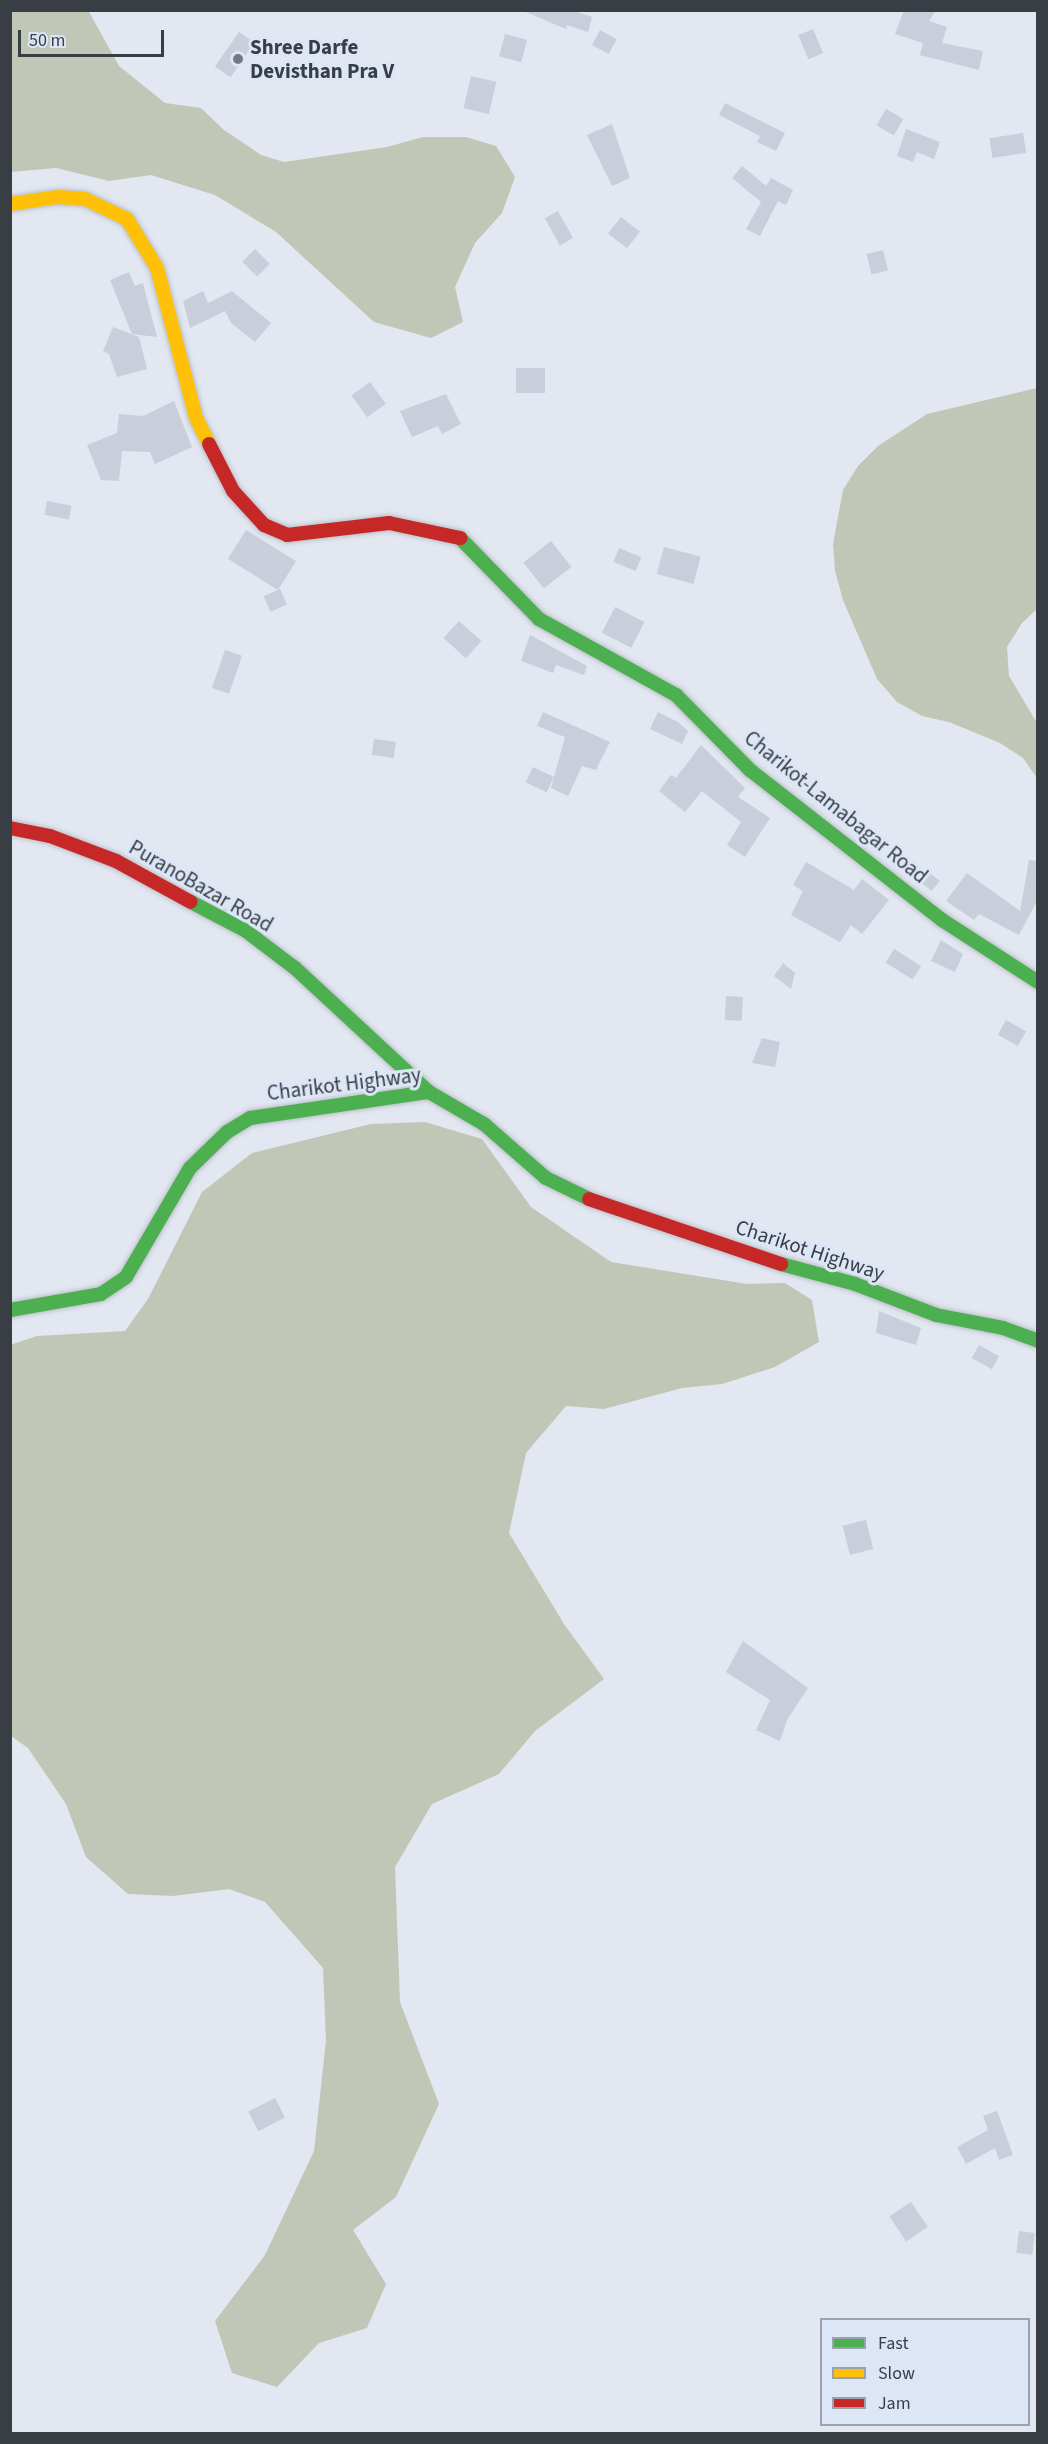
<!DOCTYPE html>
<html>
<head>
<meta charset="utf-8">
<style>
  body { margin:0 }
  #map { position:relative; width:1048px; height:2444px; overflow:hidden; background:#e2e7f1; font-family:"Source Sans 3",sans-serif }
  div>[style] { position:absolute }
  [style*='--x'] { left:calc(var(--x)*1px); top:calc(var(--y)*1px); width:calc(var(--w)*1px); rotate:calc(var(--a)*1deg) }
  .forest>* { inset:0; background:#c0c7b6 }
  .building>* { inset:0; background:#c8ceda; transform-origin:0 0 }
  .roads { filter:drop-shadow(0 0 2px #bcc0c8) drop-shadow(0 0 2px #bcc0c8) }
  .fast>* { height:14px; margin:-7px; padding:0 7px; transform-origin:7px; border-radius:7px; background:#4caf50 }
  .slow>* { height:14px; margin:-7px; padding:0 7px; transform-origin:7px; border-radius:7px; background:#ffc107 }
  .jam>* { height:14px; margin:-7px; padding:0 7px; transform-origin:7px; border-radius:7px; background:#c62828 }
  .dots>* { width:16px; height:16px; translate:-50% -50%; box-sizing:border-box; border:3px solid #dce6f7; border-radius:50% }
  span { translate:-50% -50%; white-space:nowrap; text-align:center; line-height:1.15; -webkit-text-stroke:6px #dce6f7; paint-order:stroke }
  .poi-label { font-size:21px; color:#393d44; font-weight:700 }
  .left { translate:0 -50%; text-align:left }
  .street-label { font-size:21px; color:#393d44 }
  .frame { position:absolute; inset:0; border:12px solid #393d44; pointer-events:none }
  .legend { position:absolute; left:820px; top:2318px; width:210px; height:108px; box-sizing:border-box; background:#dce6f7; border:2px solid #9ba2af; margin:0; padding:8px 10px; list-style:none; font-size:18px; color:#393d44 }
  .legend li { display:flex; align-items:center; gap:12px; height:30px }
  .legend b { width:30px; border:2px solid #9ba2af }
  .scale { position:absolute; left:18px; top:30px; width:146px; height:27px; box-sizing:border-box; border:3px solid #393d44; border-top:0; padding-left:8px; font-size:18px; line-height:21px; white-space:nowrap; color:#393d44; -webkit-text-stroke:4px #dce6f7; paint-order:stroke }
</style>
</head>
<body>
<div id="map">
  <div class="forest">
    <div style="clip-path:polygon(88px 10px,119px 66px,165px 103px,201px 108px,224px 130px,261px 155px,284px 162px,387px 147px,423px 137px,466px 137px,496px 146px,515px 177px,502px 213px,475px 243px,455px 287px,463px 322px,431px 338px,374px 322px,276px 232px,215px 195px,151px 175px,109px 181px,56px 168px,11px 172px,11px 11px)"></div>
    <div style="clip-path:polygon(1037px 388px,1037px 609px,1022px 623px,1007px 647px,1009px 676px,1037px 723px,1037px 778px,1023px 758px,1000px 743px,949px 722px,922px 716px,897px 702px,877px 679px,843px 600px,835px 571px,833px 544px,843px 490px,858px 466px,878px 446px,927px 414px)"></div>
    <div style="clip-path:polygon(425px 1122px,482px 1139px,531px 1207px,611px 1262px,747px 1284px,785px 1283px,812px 1300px,819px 1342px,775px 1367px,722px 1384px,682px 1388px,604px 1409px,566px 1406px,526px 1453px,509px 1533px,564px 1624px,604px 1679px,535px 1731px,499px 1774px,432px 1804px,395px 1867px,400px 2002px,439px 2104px,396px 2197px,353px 2230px,386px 2284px,367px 2328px,319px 2343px,277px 2387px,232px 2373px,215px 2321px,265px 2255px,314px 2151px,326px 2040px,323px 1968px,265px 1902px,229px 1889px,173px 1896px,128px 1894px,86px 1857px,66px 1804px,28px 1748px,11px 1736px,10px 1345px,37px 1336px,125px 1331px,148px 1299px,202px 1192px,252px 1153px,371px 1124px)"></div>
  </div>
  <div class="building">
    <div style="clip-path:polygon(521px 10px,572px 10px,592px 17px,588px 32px,567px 25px,566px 29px)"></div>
    <div style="clip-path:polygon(904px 10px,936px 10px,929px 21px,947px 27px,942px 43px,983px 51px,979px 70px,920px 55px,923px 43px,895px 34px)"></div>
    <div style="left:813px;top:29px;width:26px;height:16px;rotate:67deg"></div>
    <div style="left:600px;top:30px;width:19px;height:17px;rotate:28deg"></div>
    <div style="left:239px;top:32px;width:19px;height:42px;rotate:35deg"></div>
    <div style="left:505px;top:34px;width:23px;height:23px;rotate:15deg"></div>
    <div style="left:471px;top:76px;width:26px;height:33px;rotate:13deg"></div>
    <div style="clip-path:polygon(725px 103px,785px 133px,776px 151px,757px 142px,760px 136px,719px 115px)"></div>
    <div style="left:886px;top:109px;width:20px;height:19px;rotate:30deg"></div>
    <div style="clip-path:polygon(612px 124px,630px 178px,612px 186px,587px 135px)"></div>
    <div style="clip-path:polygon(906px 129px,940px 142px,934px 159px,917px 152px,913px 162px,897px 156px)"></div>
    <div style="left:1023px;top:133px;width:20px;height:34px;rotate:81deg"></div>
    <div style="clip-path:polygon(742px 166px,766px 186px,771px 178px,793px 190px,786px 205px,778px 201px,760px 236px,746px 229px,761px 202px,732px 178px)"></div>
    <div style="left:558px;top:211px;width:31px;height:15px;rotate:61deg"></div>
    <div style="left:621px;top:217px;width:24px;height:21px;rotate:38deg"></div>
    <div style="left:255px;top:249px;width:21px;height:18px;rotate:45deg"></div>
    <div style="left:883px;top:250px;width:21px;height:17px;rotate:76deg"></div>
    <div style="clip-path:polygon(129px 272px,135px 286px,143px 283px,157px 337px,132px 334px,110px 280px)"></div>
    <div style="clip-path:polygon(203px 291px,208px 303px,232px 291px,271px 323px,255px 342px,231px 323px,225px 311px,190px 328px,183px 301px)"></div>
    <div style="clip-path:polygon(113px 327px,139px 337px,147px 369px,117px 377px,109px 354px,103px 351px)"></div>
    <div style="left:516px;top:368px;width:29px;height:25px"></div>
    <div style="left:370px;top:382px;width:27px;height:23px;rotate:54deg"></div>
    <div style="clip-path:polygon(446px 394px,461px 424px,442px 434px,438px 426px,412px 437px,400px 411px)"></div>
    <div style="clip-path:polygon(174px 401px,192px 447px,155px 464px,150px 452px,122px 451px,119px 481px,101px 480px,87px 445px,117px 433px,119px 414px,143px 416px)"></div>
    <div style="left:47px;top:501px;width:25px;height:14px;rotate:11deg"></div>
    <div style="left:246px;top:530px;width:59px;height:34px;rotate:32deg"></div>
    <div style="left:551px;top:541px;width:33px;height:35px;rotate:52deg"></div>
    <div style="left:664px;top:547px;width:38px;height:28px;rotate:15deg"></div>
    <div style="left:619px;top:548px;width:24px;height:15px;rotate:22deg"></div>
    <div style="left:280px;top:589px;width:17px;height:18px;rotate:66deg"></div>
    <div style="left:615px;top:607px;width:33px;height:29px;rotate:27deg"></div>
    <div style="left:459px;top:621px;width:30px;height:23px;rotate:42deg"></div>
    <div style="clip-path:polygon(530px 635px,587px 666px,584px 675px,556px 665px,553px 673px,521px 661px)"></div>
    <div style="left:225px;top:650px;width:18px;height:40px;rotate:19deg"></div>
    <div style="clip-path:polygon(543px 712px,610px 742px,596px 770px,582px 766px,568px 796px,551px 788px,565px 737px,537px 726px)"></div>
    <div style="clip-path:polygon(658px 712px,678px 722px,688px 731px,682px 744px,650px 729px)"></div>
    <div style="left:374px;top:739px;width:22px;height:16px;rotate:8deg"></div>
    <div style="clip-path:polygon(701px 745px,745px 788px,738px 797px,770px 818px,745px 857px,727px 845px,741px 822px,702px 791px,685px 812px,659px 791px,671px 775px,676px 778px)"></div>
    <div style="left:533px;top:767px;width:23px;height:17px;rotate:25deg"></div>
    <div style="clip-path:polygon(1029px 860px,1038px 861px,1038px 899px,1019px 935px,979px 914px,974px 920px,946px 901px,967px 873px,1020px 911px)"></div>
    <div style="clip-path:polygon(806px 862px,854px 890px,862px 879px,889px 900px,862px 934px,851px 925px,840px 942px,791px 915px,803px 891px,793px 885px)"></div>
    <div style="left:925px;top:869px;width:19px;height:13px;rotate:39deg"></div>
    <div style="clip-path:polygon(941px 940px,963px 954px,955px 972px,931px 961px)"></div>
    <div style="left:894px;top:949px;width:32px;height:16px;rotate:32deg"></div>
    <div style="clip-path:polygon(783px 963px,795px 973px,791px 989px,774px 976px)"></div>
    <div style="left:726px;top:996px;width:17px;height:24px;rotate:3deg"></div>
    <div style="left:1006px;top:1020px;width:23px;height:17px;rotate:29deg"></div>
    <div style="clip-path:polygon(762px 1038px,780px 1042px,775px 1067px,752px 1063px)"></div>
    <div style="clip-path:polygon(879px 1311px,921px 1328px,916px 1345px,876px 1333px)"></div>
    <div style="left:979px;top:1345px;width:23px;height:15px;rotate:29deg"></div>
    <div style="left:866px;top:1520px;width:30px;height:24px;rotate:76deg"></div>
    <div style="clip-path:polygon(743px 1641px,808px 1688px,787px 1720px,780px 1741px,756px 1730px,770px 1700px,726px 1672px)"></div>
    <div style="left:275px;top:2098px;width:22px;height:30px;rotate:63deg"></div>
    <div style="clip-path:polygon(997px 2111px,1013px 2155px,999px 2160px,995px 2148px,966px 2164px,957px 2147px,988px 2130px,983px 2116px)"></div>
    <div style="left:911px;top:2202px;width:30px;height:26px;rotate:56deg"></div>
    <div style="left:1019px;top:2231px;width:16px;height:22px;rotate:7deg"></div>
  </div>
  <div class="roads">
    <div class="fast">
      <div style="--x:460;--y:538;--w:113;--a:45.7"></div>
      <div style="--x:539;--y:619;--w:157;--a:29"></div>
      <div style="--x:676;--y:695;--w:105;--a:45.4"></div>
      <div style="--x:750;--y:770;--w:244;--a:38"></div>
      <div style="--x:942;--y:920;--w:114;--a:32.9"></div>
      <div style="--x:191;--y:902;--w:62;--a:27.8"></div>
      <div style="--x:246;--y:931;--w:61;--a:37.1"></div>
      <div style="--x:295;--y:968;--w:183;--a:42.8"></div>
      <div style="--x:781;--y:1264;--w:77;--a:15.1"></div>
      <div style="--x:855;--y:1284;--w:87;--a:20.9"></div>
      <div style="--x:936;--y:1315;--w:68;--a:11"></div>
      <div style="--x:1003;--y:1328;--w:37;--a:20"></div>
      <div style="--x:10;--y:1310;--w:92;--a:-10"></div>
      <div style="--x:101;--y:1294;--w:30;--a:-34"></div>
      <div style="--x:126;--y:1277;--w:126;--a:-59.6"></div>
      <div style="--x:190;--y:1168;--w:52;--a:-44.2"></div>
      <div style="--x:227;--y:1132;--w:27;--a:-31"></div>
      <div style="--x:250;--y:1118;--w:181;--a:-8.3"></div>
      <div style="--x:429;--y:1092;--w:64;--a:30.2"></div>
      <div style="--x:484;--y:1124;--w:82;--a:41.1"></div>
      <div style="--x:546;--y:1178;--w:48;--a:26"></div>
    </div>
    <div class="slow">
      <div style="--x:10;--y:204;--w:49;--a:-8.3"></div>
      <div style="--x:58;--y:197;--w:27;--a:4"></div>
      <div style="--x:85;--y:199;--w:47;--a:25.5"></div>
      <div style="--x:127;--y:219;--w:57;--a:58.5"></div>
      <div style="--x:157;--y:268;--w:155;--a:75.4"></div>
      <div style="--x:196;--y:418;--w:29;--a:63"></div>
    </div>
    <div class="jam">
      <div style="--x:209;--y:444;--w:53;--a:62.9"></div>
      <div style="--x:233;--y:491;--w:46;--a:47.6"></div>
      <div style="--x:264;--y:525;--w:25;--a:23"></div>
      <div style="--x:287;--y:535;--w:103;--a:-6.7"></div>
      <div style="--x:389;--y:523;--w:73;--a:11.9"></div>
      <div style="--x:10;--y:828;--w:41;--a:11.3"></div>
      <div style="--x:50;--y:836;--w:71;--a:20.7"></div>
      <div style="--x:116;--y:861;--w:85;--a:28.7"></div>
      <div style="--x:589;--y:1199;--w:203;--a:18.7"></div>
    </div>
  </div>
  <div class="dots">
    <div style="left:238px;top:59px;background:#747881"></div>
  </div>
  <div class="poi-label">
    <span class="left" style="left:250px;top:59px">Shree Darfe<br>Devisthan Pra V</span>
  </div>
  <div class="street-label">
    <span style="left:836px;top:807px;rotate:39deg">Charikot-Lamabagar Road</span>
    <span style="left:201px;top:886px;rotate:30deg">PuranoBazar Road</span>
    <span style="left:344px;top:1084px;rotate:-7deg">Charikot Highway</span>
    <span style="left:810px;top:1250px;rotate:18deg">Charikot Highway</span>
  </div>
  <div class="frame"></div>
  <ul class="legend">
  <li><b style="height:8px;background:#4caf50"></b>Fast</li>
  <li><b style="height:8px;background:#ffc107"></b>Slow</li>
  <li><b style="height:8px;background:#c62828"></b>Jam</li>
  </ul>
  <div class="scale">50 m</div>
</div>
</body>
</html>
